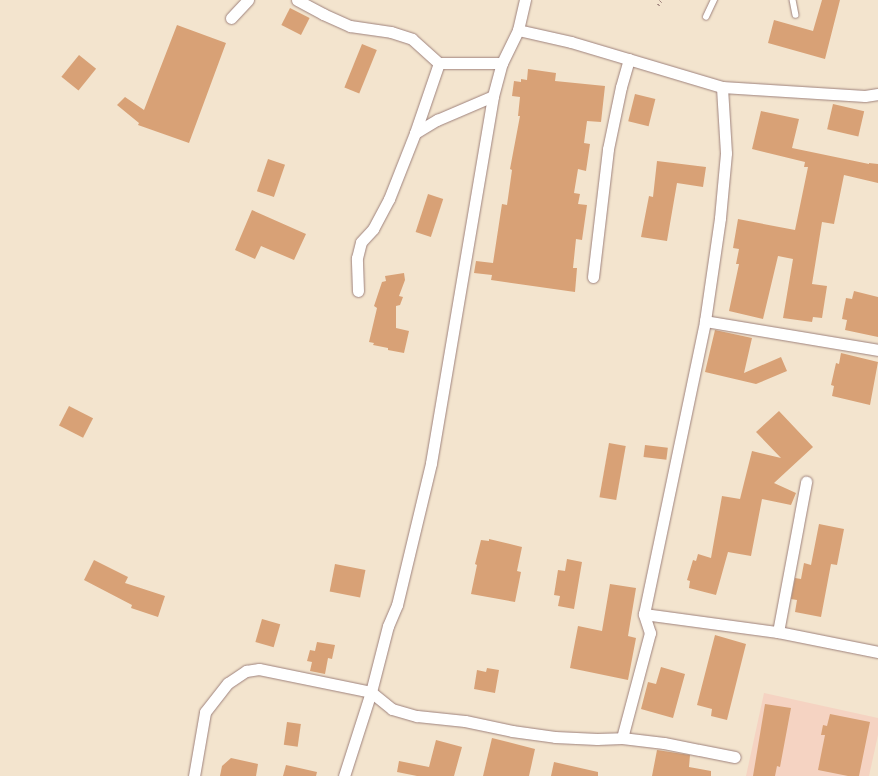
<!DOCTYPE html>
<html>
<head>
<meta charset="utf-8">
<style>
  body { margin:0 }
  #map { position:relative; width:878px; height:776px; overflow:hidden; background:#f3e4ce; font-family:Caveat,sans-serif }
  div>[style] { position:absolute }
  [style*='--x'] { left:calc(var(--x)*1px); top:calc(var(--y)*1px); width:calc(var(--w)*1px); rotate:calc(var(--a)*1deg) }
  .built>* { inset:0; background:#f5d3c2 }
  .building>* { inset:0; background:#d8a176; transform-origin:0 0 }
  .path>* { height:2.5px; margin-top:-1.25px; transform-origin:0; background:repeating-linear-gradient(90deg,#9e827c 0 1px,transparent 0 4px) }
  .roads { filter:drop-shadow(0 0 1px #9e827c) drop-shadow(0 0 1px #9e827c) }
  .service>* { height:5.5px; margin:-2.75px; padding:0 2.75px; transform-origin:2.75px; border-radius:2.75px; background:#fff }
  .minor>* { height:11px; margin:-5.5px; padding:0 5.5px; transform-origin:5.5px; border-radius:5.5px; background:#fff }
  span { translate:-50% -50%; white-space:nowrap; text-align:center; line-height:1.15; -webkit-text-stroke:3px #f6f6f2; paint-order:stroke }
</style>
</head>
<body>
<div id="map">
  <div class="built">
    <div style="clip-path:polygon(764px 693px,878px 718px,878px 735px,869px 776px,746px 776px)"></div>
  </div>
  <div class="building">
    <div style="clip-path:polygon(822px 0,840px 0,825px 59px,768px 43px,774px 20px,813px 31px)"></div>
    <div style="left:290px;top:8px;width:22px;height:19px;rotate:27deg"></div>
    <div style="clip-path:polygon(177px 25px,226px 43px,189px 143px,138px 125px,139px 123px,117px 105px,125px 97px,144px 110px)"></div>
    <div style="left:362px;top:44px;width:16px;height:47px;rotate:22deg"></div>
    <div style="left:79px;top:55px;width:22px;height:28px;rotate:39deg"></div>
    <div style="clip-path:polygon(528px 69px,556px 73px,555px 81px,605px 86px,601px 122px,587px 121px,584px 143px,590px 144px,586px 171px,578px 169px,574px 193px,580px 194px,578px 204px,587px 205px,582px 240px,576px 239px,573px 268px,577px 268px,575px 292px,491px 280px,492px 275px,474px 273px,476px 261px,493px 263px,502px 204px,507px 205px,512px 170px,510px 169px,520px 116px,518px 116px,520px 97px,512px 96px,514px 81px,521px 82px,521px 79px,527px 80px)"></div>
    <div style="left:635px;top:94px;width:21px;height:28px;rotate:14deg"></div>
    <div style="left:833px;top:104px;width:32px;height:26px;rotate:13deg"></div>
    <div style="clip-path:polygon(761px 111px,799px 119px,792px 148px,869px 164px,869px 163px,878px 164px,878px 183px,844px 175px,834px 224px,822px 222px,812px 284px,827px 286px,822px 318px,813px 317px,812px 322px,783px 318px,793px 259px,778px 256px,763px 319px,729px 311px,739px 264px,736px 264px,739px 249px,733px 248px,738px 219px,795px 230px,808px 167px,804px 167px,805px 162px,752px 149px)"></div>
    <div style="left:268px;top:159px;width:18px;height:34px;rotate:19deg"></div>
    <div style="clip-path:polygon(657px 161px,706px 167px,703px 187px,677px 183px,667px 241px,641px 237px,649px 196px,653px 197px)"></div>
    <div style="left:428px;top:194px;width:16px;height:40px;rotate:18deg"></div>
    <div style="clip-path:polygon(252px 210px,306px 234px,294px 260px,261px 246px,255px 259px,235px 250px)"></div>
    <div style="clip-path:polygon(404px 273px,405px 280px,399px 296px,403px 297px,400px 305px,396px 306px,396px 328px,409px 331px,404px 353px,388px 350px,388px 348px,373px 345px,374px 343px,369px 342px,377px 308px,374px 306px,382px 282px,386px 281px,385px 276px)"></div>
    <div style="clip-path:polygon(854px 291px,878px 297px,878px 337px,845px 330px,847px 320px,842px 319px,844px 308px,846px 298px,852px 299px)"></div>
    <div style="clip-path:polygon(715px 330px,752px 338px,744px 373px,781px 357px,787px 371px,756px 384px,705px 372px)"></div>
    <div style="clip-path:polygon(841px 353px,878px 362px,870px 405px,832px 396px,834px 386px,831px 385px,836px 363px,839px 364px)"></div>
    <div style="left:69px;top:406px;width:27px;height:22px;rotate:27deg"></div>
    <div style="clip-path:polygon(779px 411px,813px 447px,774px 483px,796px 493px,791px 505px,762px 499px,751px 556px,728px 552px,716px 595px,689px 588px,690px 581px,687px 580px,693px 560px,696px 561px,698px 554px,711px 558px,722px 496px,740px 499px,752px 451px,781px 458px,756px 432px)"></div>
    <div style="left:609px;top:443px;width:17px;height:55px;rotate:10deg"></div>
    <div style="left:645px;top:445px;width:23px;height:12px;rotate:7deg"></div>
    <div style="clip-path:polygon(819px 524px,844px 529px,837px 565px,831px 564px,821px 617px,795px 612px,797px 600px,791px 599px,795px 578px,801px 579px,804px 563px,811px 565px)"></div>
    <div style="clip-path:polygon(489px 539px,522px 547px,517px 571px,521px 572px,515px 602px,471px 594px,477px 565px,475px 564px,481px 540px,489px 541px)"></div>
    <div style="clip-path:polygon(567px 559px,582px 562px,574px 609px,558px 606px,560px 596px,554px 595px,558px 570px,565px 571px)"></div>
    <div style="clip-path:polygon(94px 560px,128px 577px,125px 583px,165px 596px,158px 617px,131px 608px,132px 605px,84px 580px)"></div>
    <div style="left:335px;top:564px;width:31px;height:28px;rotate:11deg"></div>
    <div style="clip-path:polygon(610px 584px,636px 588px,628px 636px,636px 638px,628px 680px,570px 668px,578px 626px,602px 631px)"></div>
    <div style="left:262px;top:619px;width:19px;height:24px;rotate:16deg"></div>
    <div style="clip-path:polygon(715px 635px,746px 644px,727px 720px,711px 716px,712px 709px,697px 705px)"></div>
    <div style="clip-path:polygon(317px 642px,335px 645px,332px 659px,328px 658px,325px 674px,310px 671px,312px 662px,307px 661px,310px 650px,315px 651px)"></div>
    <div style="clip-path:polygon(661px 667px,685px 674px,673px 718px,641px 709px,648px 682px,656px 684px)"></div>
    <div style="clip-path:polygon(487px 668px,499px 670px,495px 693px,474px 689px,477px 670px,486px 672px)"></div>
    <div style="clip-path:polygon(765px 704px,791px 708px,780px 767px,777px 766px,775px 776px,753px 776px)"></div>
    <div style="clip-path:polygon(830px 714px,870px 722px,859px 776px,848px 776px,818px 770px,825px 735px,821px 735px,823px 725px,827px 726px)"></div>
    <div style="left:287px;top:722px;width:14px;height:23px;rotate:8deg"></div>
    <div style="clip-path:polygon(492px 738px,535px 749px,529px 776px,483px 776px)"></div>
    <div style="clip-path:polygon(436px 740px,462px 747px,454px 776px,417px 776px,397px 772px,399px 761px,429px 767px)"></div>
    <div style="clip-path:polygon(657px 750px,690px 755px,689px 767px,711px 771px,711px 776px,652px 776px)"></div>
    <div style="clip-path:polygon(231px 758px,258px 764px,256px 776px,220px 776px,222px 766px)"></div>
    <div style="clip-path:polygon(554px 762px,598px 772px,598px 776px,551px 776px)"></div>
    <div style="clip-path:polygon(286px 765px,317px 772px,316px 776px,283px 776px)"></div>
  </div>
  <div class="path">
    <div style="--x:658;--y:5;--w:6;--a:-59"></div>
  </div>
  <div class="roads">
    <div class="service">
      <div style="--x:793;--y:0;--w:15;--a:79"></div>
      <div style="--x:706;--y:17;--w:19;--a:-65"></div>
    </div>
    <div class="minor">
      <div style="--x:297;--y:0;--w:30;--a:28"></div>
      <div style="--x:323;--y:14;--w:30;--a:24"></div>
      <div style="--x:350;--y:26;--w:41;--a:8.3"></div>
      <div style="--x:391;--y:32;--w:22;--a:18"></div>
      <div style="--x:412;--y:39;--w:36;--a:42"></div>
      <div style="--x:231;--y:18;--w:25;--a:-47"></div>
      <div style="--x:518;--y:30;--w:31;--a:-77"></div>
      <div style="--x:415;--y:133;--w:26;--a:-31"></div>
      <div style="--x:437;--y:120;--w:61;--a:-23.2"></div>
      <div style="--x:593;--y:277;--w:129;--a:-83.3"></div>
      <div style="--x:608;--y:149;--w:63;--a:-78.2"></div>
      <div style="--x:621;--y:87;--w:29;--a:-74"></div>
      <div style="--x:358;--y:291;--w:33;--a:-92"></div>
      <div style="--x:357;--y:258;--w:16;--a:-76"></div>
      <div style="--x:361;--y:242;--w:18;--a:-47"></div>
      <div style="--x:373;--y:229;--w:34;--a:-62"></div>
      <div style="--x:389;--y:199;--w:71;--a:-68.5"></div>
      <div style="--x:415;--y:133;--w:74;--a:-71.1"></div>
      <div style="--x:439;--y:63;--w:63;--a:0"></div>
      <div style="--x:705;--y:321;--w:175;--a:9.5"></div>
      <div style="--x:644;--y:614;--w:135;--a:7.7"></div>
      <div style="--x:778;--y:632;--w:102;--a:11.3"></div>
      <div style="--x:778;--y:632;--w:153;--a:-79.4"></div>
      <div style="--x:622;--y:738;--w:109;--a:-75.1"></div>
      <div style="--x:650;--y:633;--w:20;--a:-108"></div>
      <div style="--x:644;--y:614;--w:299;--a:-78.2"></div>
      <div style="--x:705;--y:321;--w:104;--a:-81.7"></div>
      <div style="--x:720;--y:218;--w:65;--a:-84.7"></div>
      <div style="--x:726;--y:153;--w:66;--a:-93.5"></div>
      <div style="--x:194;--y:776;--w:65;--a:-80.2"></div>
      <div style="--x:205;--y:712;--w:37;--a:-52"></div>
      <div style="--x:228;--y:683;--w:22;--a:-34"></div>
      <div style="--x:246;--y:671;--w:13;--a:-9"></div>
      <div style="--x:259;--y:669;--w:114;--a:11.6"></div>
      <div style="--x:371;--y:692;--w:27;--a:39"></div>
      <div style="--x:392;--y:709;--w:26;--a:16"></div>
      <div style="--x:417;--y:716;--w:48;--a:5.9"></div>
      <div style="--x:465;--y:721;--w:48;--a:12"></div>
      <div style="--x:512;--y:731;--w:43;--a:7.9"></div>
      <div style="--x:555;--y:737;--w:42;--a:2.7"></div>
      <div style="--x:597;--y:739;--w:25;--a:-2"></div>
      <div style="--x:622;--y:738;--w:42;--a:6.8"></div>
      <div style="--x:664;--y:743;--w:72;--a:11.2"></div>
      <div style="--x:344;--y:776;--w:88;--a:-72.2"></div>
      <div style="--x:371;--y:692;--w:68;--a:-75.6"></div>
      <div style="--x:388;--y:626;--w:23;--a:-67"></div>
      <div style="--x:397;--y:605;--w:146;--a:-76.5"></div>
      <div style="--x:431;--y:463;--w:372;--a:-80.4"></div>
      <div style="--x:493;--y:96;--w:34;--a:-75"></div>
      <div style="--x:502;--y:63;--w:37;--a:-64"></div>
      <div style="--x:518;--y:30;--w:54;--a:12.8"></div>
      <div style="--x:571;--y:42;--w:158;--a:16.6"></div>
      <div style="--x:722;--y:87;--w:143;--a:3.6"></div>
      <div style="--x:865;--y:96;--w:13;--a:-9"></div>
    </div>
  </div>
</div>
</body>
</html>
